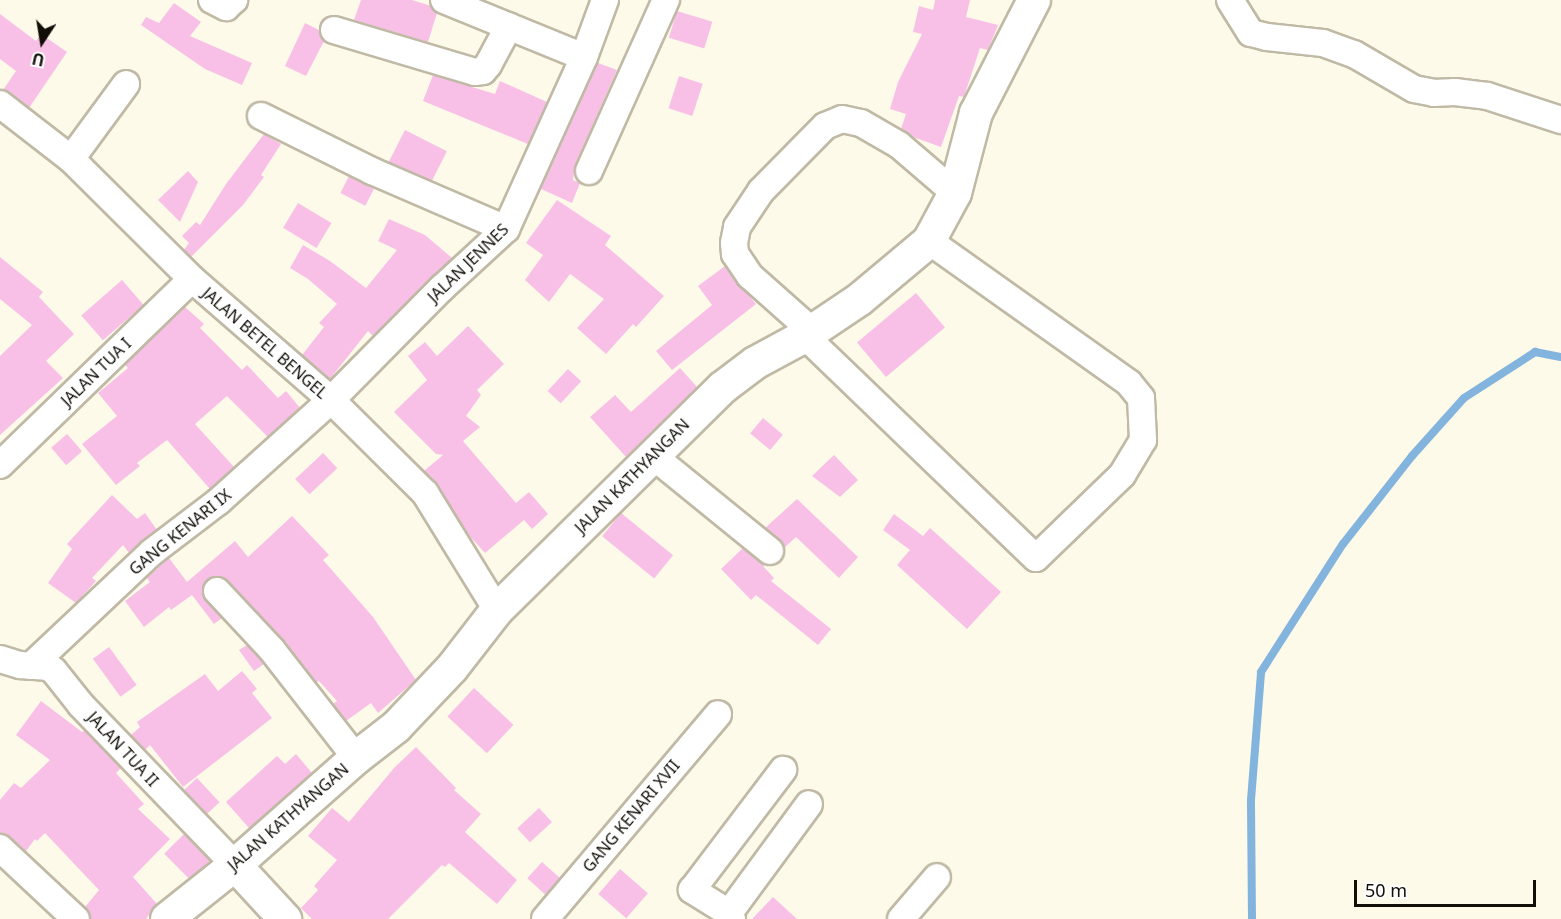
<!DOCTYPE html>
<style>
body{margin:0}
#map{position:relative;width:1561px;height:919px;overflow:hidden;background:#fefae9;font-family:"Noto Sans",sans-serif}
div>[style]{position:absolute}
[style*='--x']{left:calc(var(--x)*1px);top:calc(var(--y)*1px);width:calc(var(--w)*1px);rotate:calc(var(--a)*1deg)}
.stream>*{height:8px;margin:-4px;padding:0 4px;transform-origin:4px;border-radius:4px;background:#82b4de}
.building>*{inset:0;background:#f9c0e7;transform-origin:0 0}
.roads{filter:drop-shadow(2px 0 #bfb9a5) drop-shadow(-2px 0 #bfb9a5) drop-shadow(0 2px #bfb9a5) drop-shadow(0 -2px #bfb9a5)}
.minor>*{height:26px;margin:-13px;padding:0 13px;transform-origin:13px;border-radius:13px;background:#fff}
.tertiary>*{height:32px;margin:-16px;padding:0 16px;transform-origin:16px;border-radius:16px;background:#fff}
span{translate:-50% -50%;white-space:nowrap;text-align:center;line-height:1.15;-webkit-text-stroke:5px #fff;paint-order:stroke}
.street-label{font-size:16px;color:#100e07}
.north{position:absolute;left:12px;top:12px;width:60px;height:60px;-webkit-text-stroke:4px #fff;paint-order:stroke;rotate:192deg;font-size:16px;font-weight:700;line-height:24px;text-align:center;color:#100e07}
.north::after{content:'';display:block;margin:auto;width:21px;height:27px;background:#100e07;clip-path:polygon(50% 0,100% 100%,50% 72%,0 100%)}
.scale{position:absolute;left:1354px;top:880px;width:182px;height:27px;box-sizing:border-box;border:3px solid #100e07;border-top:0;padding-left:8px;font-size:18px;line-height:21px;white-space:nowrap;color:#100e07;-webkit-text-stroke:4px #fff;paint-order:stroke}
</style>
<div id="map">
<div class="stream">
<i style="--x:1252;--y:919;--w:119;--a:-90.5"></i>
<i style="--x:1251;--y:800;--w:128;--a:-85.5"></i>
<i style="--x:1261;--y:672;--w:152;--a:-57.4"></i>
<i style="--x:1343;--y:544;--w:112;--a:-51.9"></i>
<i style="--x:1412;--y:456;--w:78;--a:-48.1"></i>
<i style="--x:1464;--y:398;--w:85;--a:-32.9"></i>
<i style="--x:1535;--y:352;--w:26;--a:11"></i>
</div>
<div class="building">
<i style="clip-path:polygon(361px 0,412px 0,431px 6px,437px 13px,428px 42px,354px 20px)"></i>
<i style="clip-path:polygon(935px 0,970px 0,966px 17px,998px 25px,988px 50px,980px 48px,964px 97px,959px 96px,941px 147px,913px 137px,901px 129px,906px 114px,890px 109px,898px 82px,922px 34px,913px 32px,919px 6px,933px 10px)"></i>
<i style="clip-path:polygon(174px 3px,201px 22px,190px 36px,252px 63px,242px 85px,205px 69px,141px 25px,146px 17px,159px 23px)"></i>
<i style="left:677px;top:11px;width:37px;height:28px;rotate:17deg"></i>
<i style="clip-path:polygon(0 14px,36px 41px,41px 34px,67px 52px,29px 108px,3px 90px,16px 71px,0 59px)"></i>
<i style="clip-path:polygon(305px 23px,319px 30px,324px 41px,306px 76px,285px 66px)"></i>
<i style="clip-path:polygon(598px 63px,617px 70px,575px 165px,573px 180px,580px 183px,572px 203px,541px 189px)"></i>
<i style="clip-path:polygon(433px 75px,495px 94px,500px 81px,547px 102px,528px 144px,423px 101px)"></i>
<i style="left:679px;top:76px;width:25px;height:34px;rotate:18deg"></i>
<i style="left:405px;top:130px;width:47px;height:36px;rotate:27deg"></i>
<i style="clip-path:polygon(264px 134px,281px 144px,261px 175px,264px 177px,243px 205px,191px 257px,184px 250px,189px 243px,182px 236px,196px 222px,200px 225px,226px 184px)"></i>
<i style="clip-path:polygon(188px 171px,198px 182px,180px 222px,158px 200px)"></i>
<i style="left:349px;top:176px;width:28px;height:19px;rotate:27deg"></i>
<i style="clip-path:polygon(557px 200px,611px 236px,605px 245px,664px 296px,636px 327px,633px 324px,606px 354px,577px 328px,604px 299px,570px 274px,549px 302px,525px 280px,543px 255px,526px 243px)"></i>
<i style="left:298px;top:203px;width:39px;height:29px;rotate:31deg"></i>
<i style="clip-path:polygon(389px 219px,425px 235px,452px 258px,373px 336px,368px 331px,330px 379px,302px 355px,324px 327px,319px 323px,337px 304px,308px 279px,290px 268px,303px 245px,330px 261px,366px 288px,397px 250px,378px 241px)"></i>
<i style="clip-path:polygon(0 257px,43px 292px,39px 297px,74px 334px,46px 361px,63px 378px,0 435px,0 356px,32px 325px,0 299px)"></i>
<i style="clip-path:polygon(725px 266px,756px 304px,672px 370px,656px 351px,712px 305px,698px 286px)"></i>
<i style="left:122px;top:280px;width:33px;height:54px;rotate:49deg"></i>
<i style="left:916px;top:293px;width:45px;height:77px;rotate:50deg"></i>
<i style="clip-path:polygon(185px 307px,204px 324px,200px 328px,242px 370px,247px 365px,278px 398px,286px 391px,300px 408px,268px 437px,227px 396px,195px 424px,234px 467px,210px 489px,167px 440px,137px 463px,140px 466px,116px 485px,82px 444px,117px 416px,98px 393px,128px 368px,125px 365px)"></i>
<i style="clip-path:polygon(468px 326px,504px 364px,477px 390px,481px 395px,466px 416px,480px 427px,463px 441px,516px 503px,529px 492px,548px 514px,532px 529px,524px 520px,485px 553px,466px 532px,438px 485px,424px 471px,443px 455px,436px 454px,394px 412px,427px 380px,408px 356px,425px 342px,437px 356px)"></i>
<i style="clip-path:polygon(680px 368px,697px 387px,626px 457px,590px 417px,615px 395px,631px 412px)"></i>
<i style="left:568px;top:369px;width:18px;height:30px;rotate:43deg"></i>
<i style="left:763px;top:418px;width:26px;height:20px;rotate:40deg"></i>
<i style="left:67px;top:434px;width:23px;height:21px;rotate:49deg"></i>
<i style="left:323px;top:453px;width:21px;height:38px;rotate:47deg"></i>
<i style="clip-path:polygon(834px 455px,858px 480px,840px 497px,812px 476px)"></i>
<i style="clip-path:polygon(112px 495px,137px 519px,145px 513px,157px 530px,129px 553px,123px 545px,92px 578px,96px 581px,76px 603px,48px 583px,72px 549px,67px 544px)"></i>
<i style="clip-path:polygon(797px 499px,858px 557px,839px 578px,796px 537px,784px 548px,779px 539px,765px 528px)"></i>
<i style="left:621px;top:513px;width:67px;height:30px;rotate:39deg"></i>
<i style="clip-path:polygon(894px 514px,923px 536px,930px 528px,1001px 592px,967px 629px,897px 565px,910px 550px,883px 530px)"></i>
<i style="clip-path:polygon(292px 516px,329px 555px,323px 560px,373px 617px,416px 680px,378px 713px,371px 703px,346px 721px,333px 704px,337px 701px,319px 681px,316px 683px,283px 640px,222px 577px,213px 577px,203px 587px,206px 601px,222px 618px,214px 624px,192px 595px,171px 610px,169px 607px,144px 627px,125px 601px,150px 582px,147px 578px,169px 558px,187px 582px,235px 541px,248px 557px)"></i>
<i style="clip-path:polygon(743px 548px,765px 565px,763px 566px,774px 578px,771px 581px,831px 629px,818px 645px,756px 595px,751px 600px,721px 569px)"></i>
<i style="clip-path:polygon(247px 645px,264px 664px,254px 671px,239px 650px)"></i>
<i style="left:109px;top:647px;width:47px;height:20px;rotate:54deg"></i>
<i style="clip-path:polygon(242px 671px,257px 689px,252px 693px,272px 718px,183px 787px,150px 745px,145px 750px,131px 735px,140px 727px,137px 722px,205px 674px,218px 691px)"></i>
<i style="left:474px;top:688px;width:54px;height:39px;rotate:43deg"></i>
<i style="clip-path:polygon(41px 701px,82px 732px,85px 730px,121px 768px,116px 773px,144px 804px,138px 809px,170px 839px,133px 877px,157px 904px,146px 919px,91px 919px,85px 907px,99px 890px,45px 833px,37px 841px,35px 839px,26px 851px,10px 837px,0 833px,0 800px,14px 783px,21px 788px,50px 760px,16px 735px)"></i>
<i style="clip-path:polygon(416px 747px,456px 788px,454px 790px,481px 814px,465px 832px,517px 880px,497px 904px,449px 863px,445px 867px,442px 865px,388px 919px,312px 919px,301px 908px,318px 890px,314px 886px,337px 860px,308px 836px,332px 808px,349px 822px,394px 768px)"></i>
<i style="clip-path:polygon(296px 754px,312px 773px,249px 828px,226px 802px,277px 756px,285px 764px)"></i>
<i style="left:197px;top:778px;width:33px;height:18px;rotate:47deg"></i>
<i style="left:539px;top:808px;width:19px;height:30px;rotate:47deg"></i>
<i style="left:184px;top:834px;width:37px;height:28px;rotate:45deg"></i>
<i style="left:542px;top:862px;width:24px;height:22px;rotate:42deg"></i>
<i style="left:620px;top:869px;width:37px;height:33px;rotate:41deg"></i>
<i style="clip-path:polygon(773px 897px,797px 919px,752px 919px)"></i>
</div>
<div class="roads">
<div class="minor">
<i style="--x:212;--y:0;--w:16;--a:27"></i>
<i style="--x:226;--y:7;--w:11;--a:-41"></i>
<i style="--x:444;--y:0;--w:151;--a:22.2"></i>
<i style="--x:1230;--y:0;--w:39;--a:58"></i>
<i style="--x:1251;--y:33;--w:16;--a:14"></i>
<i style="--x:1267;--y:37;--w:56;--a:6.1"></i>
<i style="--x:1323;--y:43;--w:33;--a:20"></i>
<i style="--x:1354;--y:54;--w:69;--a:30.3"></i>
<i style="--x:1414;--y:89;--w:20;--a:11"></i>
<i style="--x:1434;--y:93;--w:21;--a:-3"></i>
<i style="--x:1455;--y:92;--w:32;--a:7"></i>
<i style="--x:1487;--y:96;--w:78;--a:18"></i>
<i style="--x:334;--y:30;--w:147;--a:16.6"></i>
<i style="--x:475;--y:72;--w:8;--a:-7"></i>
<i style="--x:483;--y:71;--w:8;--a:-50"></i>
<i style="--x:488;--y:65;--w:44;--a:-61.7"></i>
<i style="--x:0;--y:104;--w:90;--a:37.8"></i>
<i style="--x:71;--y:159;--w:170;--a:44.8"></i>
<i style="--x:192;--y:279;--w:184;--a:41"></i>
<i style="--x:331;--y:400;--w:132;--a:44.7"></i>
<i style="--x:425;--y:493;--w:137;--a:58.4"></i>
<i style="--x:261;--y:116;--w:124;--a:26.4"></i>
<i style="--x:372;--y:171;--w:146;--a:23.4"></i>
<i style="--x:71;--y:159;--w:93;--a:-53.7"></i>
<i style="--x:589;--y:171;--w:188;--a:-65.8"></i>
<i style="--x:812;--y:331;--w:83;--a:-138.4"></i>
<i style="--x:750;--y:276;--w:27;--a:-124"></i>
<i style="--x:735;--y:254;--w:11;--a:-95"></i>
<i style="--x:734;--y:243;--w:16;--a:-79"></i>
<i style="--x:737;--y:227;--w:43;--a:-56.3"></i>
<i style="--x:761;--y:191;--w:91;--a:-45.4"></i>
<i style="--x:825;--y:126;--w:18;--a:-22"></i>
<i style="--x:842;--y:119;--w:19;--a:12"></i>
<i style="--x:861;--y:123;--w:44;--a:30.1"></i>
<i style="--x:899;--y:145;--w:74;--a:40.6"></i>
<i style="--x:805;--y:336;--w:320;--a:43.9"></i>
<i style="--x:1036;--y:558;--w:120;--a:-44"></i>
<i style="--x:1122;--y:475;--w:41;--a:-59"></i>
<i style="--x:1143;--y:440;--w:42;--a:-92.7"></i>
<i style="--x:1141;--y:398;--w:19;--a:-129"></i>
<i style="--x:1129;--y:383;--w:245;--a:-144.6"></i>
<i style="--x:652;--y:455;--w:152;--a:39.1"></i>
<i style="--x:0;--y:465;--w:267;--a:-44.1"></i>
<i style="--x:217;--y:591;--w:81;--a:47"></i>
<i style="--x:272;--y:650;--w:137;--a:52.1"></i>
<i style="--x:0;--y:659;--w:21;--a:17"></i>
<i style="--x:20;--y:665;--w:29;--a:4"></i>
<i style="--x:49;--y:667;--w:6;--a:39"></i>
<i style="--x:54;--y:671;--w:43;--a:51.5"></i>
<i style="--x:81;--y:705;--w:222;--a:46.1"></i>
<i style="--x:31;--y:666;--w:166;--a:-43.3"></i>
<i style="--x:152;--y:552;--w:84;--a:-37.3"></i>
<i style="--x:219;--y:501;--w:151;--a:-42"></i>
<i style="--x:331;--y:400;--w:158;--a:-45.3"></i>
<i style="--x:442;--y:288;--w:87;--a:-42.7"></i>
<i style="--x:506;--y:229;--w:189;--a:-65.6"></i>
<i style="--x:584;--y:57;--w:61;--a:-69.8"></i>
<i style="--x:0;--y:848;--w:104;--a:43.1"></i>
<i style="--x:729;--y:913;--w:44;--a:-148.1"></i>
<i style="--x:692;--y:890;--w:151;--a:-52.8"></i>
<i style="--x:545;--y:919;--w:268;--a:-49.8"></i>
<i style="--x:732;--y:919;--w:7;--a:-117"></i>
<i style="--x:729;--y:913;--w:135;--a:-53.7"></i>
<i style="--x:901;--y:919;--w:55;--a:-49.4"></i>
</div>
<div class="tertiary">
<i style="--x:235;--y:865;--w:74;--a:47.2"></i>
<i style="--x:167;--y:919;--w:87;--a:-38.5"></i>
<i style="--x:235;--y:865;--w:162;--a:-41.5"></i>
<i style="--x:356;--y:758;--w:51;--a:-37.8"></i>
<i style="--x:396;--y:727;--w:81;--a:-46.5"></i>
<i style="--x:452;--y:668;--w:73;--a:-52.2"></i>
<i style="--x:497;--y:610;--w:316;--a:-44.6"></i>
<i style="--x:722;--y:388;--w:41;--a:-37.1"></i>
<i style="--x:755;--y:363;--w:57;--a:-28.4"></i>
<i style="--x:805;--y:336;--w:66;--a:-33.9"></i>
<i style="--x:860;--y:299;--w:90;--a:-40"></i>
<i style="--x:929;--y:241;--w:55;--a:-61.6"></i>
<i style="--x:955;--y:193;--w:83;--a:-75.3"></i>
<i style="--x:976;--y:113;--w:127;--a:-62.8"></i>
</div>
</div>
<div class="street-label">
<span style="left:468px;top:263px;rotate:-44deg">JALAN JENNES</span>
<span style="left:265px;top:343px;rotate:41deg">JALAN BETEL BENGEL</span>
<span style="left:96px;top:372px;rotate:-44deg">JALAN TUA I</span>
<span style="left:632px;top:476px;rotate:-45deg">JALAN KATHYANGAN</span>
<span style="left:180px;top:532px;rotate:-39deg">GANG KENARI IX</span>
<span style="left:123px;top:749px;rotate:47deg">JALAN TUA II</span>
<span style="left:631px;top:816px;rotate:-50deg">GANG KENARI XVII</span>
<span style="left:288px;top:817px;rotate:-41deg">JALAN KATHYANGAN</span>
</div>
<div class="north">U</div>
<div class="scale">50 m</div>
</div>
